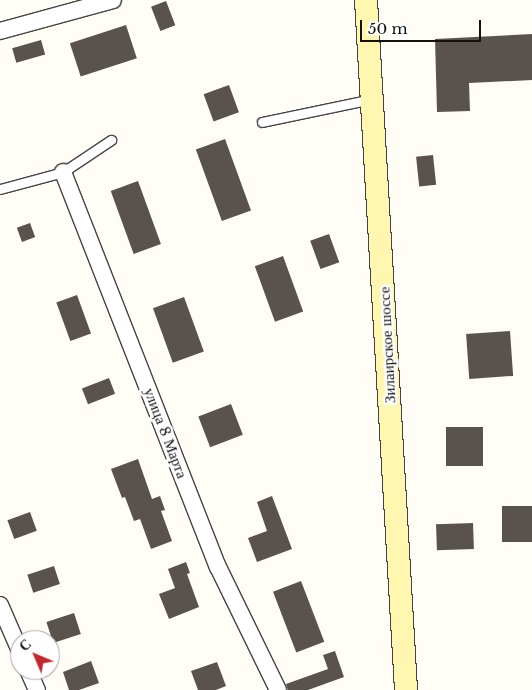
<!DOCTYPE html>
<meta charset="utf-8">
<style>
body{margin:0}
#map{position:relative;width:532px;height:690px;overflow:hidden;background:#fffdf5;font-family:"Libre Baskerville",serif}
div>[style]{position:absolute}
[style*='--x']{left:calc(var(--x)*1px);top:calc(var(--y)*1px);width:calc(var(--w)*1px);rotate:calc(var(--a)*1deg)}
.building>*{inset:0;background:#5a524d;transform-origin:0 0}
.roads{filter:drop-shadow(1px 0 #444) drop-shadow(-1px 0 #444) drop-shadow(0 1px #444) drop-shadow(0 -1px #444)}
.lane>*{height:9px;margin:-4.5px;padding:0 4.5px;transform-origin:4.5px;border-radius:4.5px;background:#fff}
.street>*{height:16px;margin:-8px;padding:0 8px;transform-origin:8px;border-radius:8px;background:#fff}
.secondary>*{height:22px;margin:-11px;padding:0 11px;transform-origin:11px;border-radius:11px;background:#fff6b0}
span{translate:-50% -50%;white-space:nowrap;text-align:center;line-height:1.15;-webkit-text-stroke:5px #fff;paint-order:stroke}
.street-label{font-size:15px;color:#111}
.north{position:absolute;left:10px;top:630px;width:50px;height:50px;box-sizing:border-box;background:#fff;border:1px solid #a0a0a0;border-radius:50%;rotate:315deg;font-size:14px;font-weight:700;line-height:20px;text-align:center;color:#111}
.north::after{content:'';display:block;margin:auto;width:18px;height:22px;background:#c4262e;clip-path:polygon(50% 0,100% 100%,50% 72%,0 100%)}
.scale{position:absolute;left:360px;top:20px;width:121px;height:22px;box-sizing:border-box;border:2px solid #111;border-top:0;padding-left:6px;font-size:15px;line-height:18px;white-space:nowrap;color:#111;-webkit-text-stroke:4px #fff;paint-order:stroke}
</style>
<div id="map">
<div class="building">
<i style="left:166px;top:1px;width:26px;height:16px;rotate:69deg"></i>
<i style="left:126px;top:25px;width:35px;height:59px;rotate:72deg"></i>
<i style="clip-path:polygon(532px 34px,532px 80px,469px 83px,470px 111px,437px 112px,435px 39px)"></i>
<i style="left:41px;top:40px;width:15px;height:30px;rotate:74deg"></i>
<i style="left:229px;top:85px;width:29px;height:27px;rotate:70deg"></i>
<i style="left:225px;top:139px;width:76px;height:31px;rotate:70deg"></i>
<i style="left:433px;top:155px;width:30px;height:17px;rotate:84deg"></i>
<i style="left:138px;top:181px;width:67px;height:29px;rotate:70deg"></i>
<i style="left:30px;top:223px;width:15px;height:14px;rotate:70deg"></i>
<i style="left:329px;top:234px;width:30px;height:20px;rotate:70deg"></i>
<i style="left:283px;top:256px;width:59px;height:30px;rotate:70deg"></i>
<i style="left:77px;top:295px;width:41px;height:22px;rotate:70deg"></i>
<i style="left:184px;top:297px;width:58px;height:33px;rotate:70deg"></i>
<i style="left:510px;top:331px;width:45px;height:44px;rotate:86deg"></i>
<i style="left:109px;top:378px;width:17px;height:29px;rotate:69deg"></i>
<i style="left:231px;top:404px;width:33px;height:35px;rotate:69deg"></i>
<i style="left:446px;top:427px;width:37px;height:39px"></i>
<i style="clip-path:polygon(138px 459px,152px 499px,160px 496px,165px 510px,161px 511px,172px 541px,151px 549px,140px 519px,134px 521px,125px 497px,122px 498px,111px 469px)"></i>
<i style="clip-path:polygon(272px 496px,292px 549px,257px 562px,248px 538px,267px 531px,257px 502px)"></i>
<i style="left:532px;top:506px;width:36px;height:30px;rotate:90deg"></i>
<i style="left:30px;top:512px;width:20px;height:24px;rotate:70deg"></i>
<i style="left:473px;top:523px;width:26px;height:37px;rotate:88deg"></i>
<i style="clip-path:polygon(186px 562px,190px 573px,187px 574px,199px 607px,169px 619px,159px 594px,175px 588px,168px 569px)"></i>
<i style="left:54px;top:566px;width:19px;height:28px;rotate:72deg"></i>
<i style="left:301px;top:581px;width:65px;height:30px;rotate:69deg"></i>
<i style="left:74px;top:613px;width:22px;height:29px;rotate:72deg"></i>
<i style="clip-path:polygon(335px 651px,344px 677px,308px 690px,288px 690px,286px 684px,328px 669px,323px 655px)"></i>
<i style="clip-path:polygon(91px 661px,99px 683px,79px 690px,69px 690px,63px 672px)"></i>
<i style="clip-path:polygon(217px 662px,226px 686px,216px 690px,198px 690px,191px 671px)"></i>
</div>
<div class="roads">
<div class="lane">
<i style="--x:262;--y:122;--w:112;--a:-11.8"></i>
<i style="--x:0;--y:189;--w:65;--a:-15.1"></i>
<i style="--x:63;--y:172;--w:58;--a:-33.7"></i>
</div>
<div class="street">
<i style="--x:0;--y:31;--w:117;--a:-15.3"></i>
<i style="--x:63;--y:172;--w:424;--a:68.6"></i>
<i style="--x:218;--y:567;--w:137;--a:64"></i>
<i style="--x:0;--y:605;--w:50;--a:66.5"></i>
<i style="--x:28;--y:670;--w:22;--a:66"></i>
</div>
<div class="secondary">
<i style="--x:366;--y:0;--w:691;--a:86.68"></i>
</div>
</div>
<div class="street-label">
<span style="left:387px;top:345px;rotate:-93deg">Зилаирское шоссе</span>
<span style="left:166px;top:433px;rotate:69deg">улица 8 Марта</span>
</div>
<div class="north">С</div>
<div class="scale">50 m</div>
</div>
